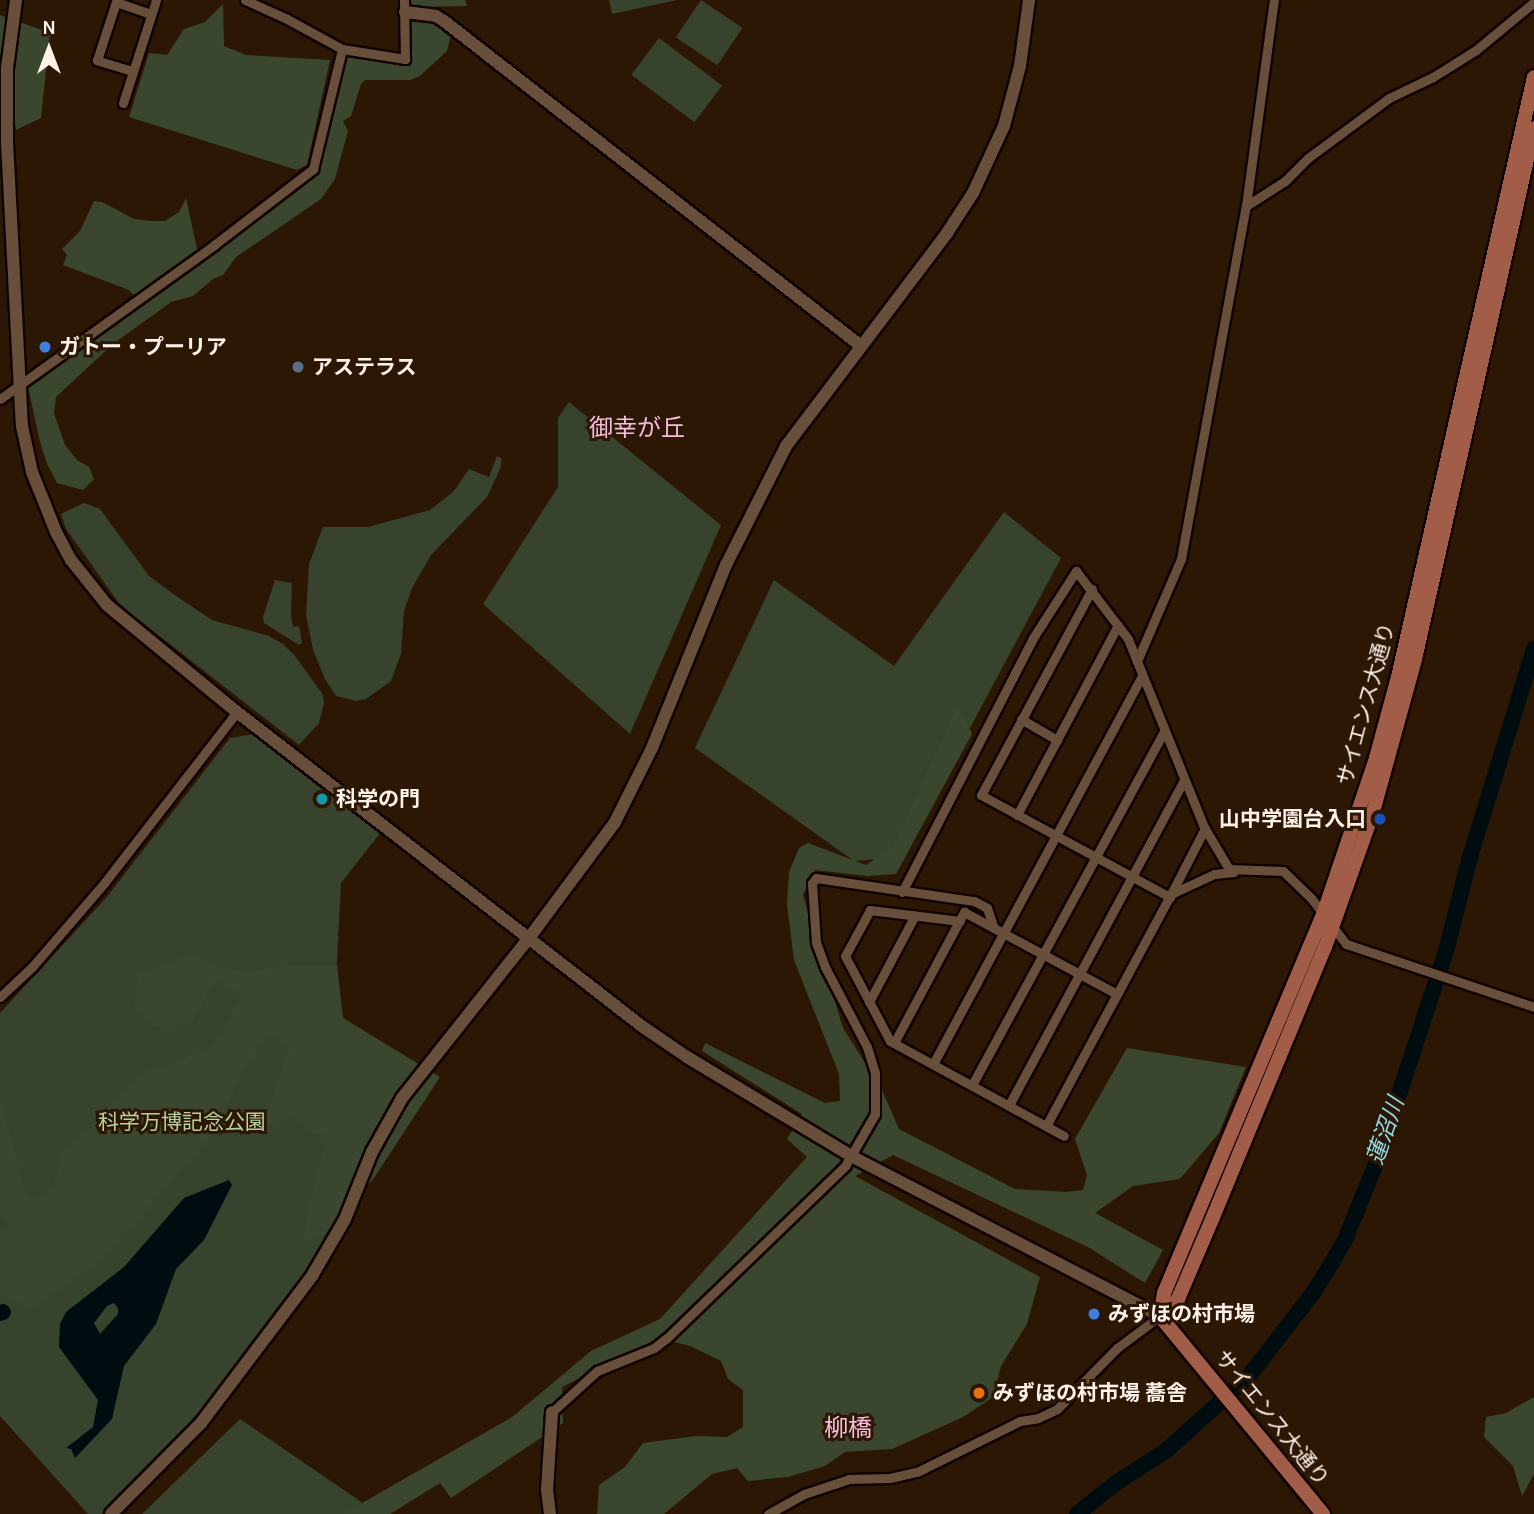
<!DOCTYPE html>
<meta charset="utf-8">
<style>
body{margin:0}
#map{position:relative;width:1534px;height:1514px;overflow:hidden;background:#2c1705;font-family:Karla,"Noto Sans JP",sans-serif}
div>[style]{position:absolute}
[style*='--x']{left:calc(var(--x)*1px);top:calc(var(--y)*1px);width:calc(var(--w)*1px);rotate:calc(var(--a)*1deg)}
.green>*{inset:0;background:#37432c;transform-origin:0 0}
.forest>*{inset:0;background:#3a472e}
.water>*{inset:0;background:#000d10}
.river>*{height:16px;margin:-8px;padding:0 8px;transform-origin:8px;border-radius:8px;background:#000d10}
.roads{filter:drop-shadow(2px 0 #130300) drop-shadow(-2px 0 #130300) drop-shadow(0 2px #130300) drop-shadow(0 -2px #130300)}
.street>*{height:9px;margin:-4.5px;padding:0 4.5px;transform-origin:4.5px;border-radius:4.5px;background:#684f3c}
.secondary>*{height:12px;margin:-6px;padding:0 6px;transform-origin:6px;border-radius:6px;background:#684f3c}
.primary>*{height:14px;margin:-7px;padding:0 7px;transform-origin:7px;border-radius:7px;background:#a25d49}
.dots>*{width:19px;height:19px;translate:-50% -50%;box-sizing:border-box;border:4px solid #2c1705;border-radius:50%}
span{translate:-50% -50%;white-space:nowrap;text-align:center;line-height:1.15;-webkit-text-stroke:6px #2c1705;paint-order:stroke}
.poi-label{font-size:21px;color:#fdf1e8;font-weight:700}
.left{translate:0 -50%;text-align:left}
.right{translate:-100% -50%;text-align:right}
.street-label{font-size:21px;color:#fdf1e8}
.park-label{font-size:21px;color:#b6d09e}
.water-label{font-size:23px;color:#93dce7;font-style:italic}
.quarter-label{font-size:24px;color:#f7bbdb}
.north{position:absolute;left:14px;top:14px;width:70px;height:70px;-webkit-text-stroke:5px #2c1705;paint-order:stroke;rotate:0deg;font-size:19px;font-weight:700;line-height:28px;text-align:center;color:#fdf1e8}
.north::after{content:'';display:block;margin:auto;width:24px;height:32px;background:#fdf1e8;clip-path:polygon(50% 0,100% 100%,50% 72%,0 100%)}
</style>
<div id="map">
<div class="green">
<i style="clip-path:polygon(609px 0,677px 0,612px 14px)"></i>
<i style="left:701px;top:0;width:50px;height:45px;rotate:34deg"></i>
<i style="left:659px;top:38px;width:79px;height:46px;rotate:37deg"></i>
<i style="clip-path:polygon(569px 402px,721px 525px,630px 734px,483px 604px,558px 487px,558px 418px)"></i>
<i style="clip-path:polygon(497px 456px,502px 459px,500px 469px,487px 497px,431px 555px,412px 588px,404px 611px,401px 654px,391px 681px,366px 699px,356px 701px,336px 696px,325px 679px,313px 650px,306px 615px,309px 564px,323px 527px,368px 527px,430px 510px,454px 491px,469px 469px,489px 477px)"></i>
<i style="clip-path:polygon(84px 503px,100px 509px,149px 576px,179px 598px,212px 620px,269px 636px,283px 644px,295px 656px,323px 695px,324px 703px,319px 723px,299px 745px,121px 606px,66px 529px,61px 514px)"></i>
<i style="clip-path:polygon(1004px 512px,1061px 558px,901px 857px,854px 861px,695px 748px,774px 580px,894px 666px)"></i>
<i style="clip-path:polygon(275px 580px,292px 583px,291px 615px,293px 627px,299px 626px,302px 643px,299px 645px,264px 623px,263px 617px)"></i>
<i style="clip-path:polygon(254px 734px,381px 832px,341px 883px,334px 1020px,410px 1075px,334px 1230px,308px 1273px,211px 1401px,167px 1453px,105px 1514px,88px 1514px,0 1416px,0 1013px,106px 898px,230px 738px)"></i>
<i style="clip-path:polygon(240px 1419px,370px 1508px,363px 1514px,142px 1514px)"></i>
</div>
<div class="forest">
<i style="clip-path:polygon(411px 0,465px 0,467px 6px,411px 7px)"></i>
<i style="clip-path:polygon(223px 4px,224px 46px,246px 55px,330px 60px,307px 165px,297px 170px,129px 117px,149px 53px,167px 55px,184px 29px,205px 22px)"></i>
<i style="clip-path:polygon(0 15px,50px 33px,41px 118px,16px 130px,12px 103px,0 104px)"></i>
<i style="clip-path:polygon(413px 22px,434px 24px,451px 35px,447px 51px,420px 76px,410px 80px,365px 80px,361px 84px,351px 116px,343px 121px,348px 131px,335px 179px,321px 199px,236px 257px,223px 275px,213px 279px,193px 296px,171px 302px,113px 344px,56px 397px,54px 413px,65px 445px,77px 460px,89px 467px,94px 479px,83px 490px,57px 483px,47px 464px,39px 438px,28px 386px,32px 378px,55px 367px,75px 346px,134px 302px,135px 296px,129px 290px,63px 265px,67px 255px,62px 249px,80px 231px,94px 201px,102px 202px,134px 219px,151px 221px,165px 221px,179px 212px,186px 198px,199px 258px,314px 171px,320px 162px,344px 56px,347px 54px,408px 62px,407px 26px)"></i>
<i style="clip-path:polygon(958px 704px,972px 734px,896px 874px,868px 876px,815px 870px,803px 895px,843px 1028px,881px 1088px,899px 1129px,1015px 1189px,1066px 1192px,1083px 1190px,1087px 1175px,1075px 1139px,1127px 1048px,1246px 1067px,1219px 1133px,1180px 1179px,1133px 1186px,1095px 1213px,1163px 1250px,1145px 1283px,1088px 1247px,893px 1155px,855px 1176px,1040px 1277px,1027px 1324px,1001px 1366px,993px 1397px,963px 1417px,892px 1449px,845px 1452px,825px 1466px,788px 1477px,748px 1481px,737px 1468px,712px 1474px,664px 1514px,597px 1514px,599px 1485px,625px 1467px,643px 1443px,696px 1436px,727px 1437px,743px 1427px,743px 1390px,728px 1379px,721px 1361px,690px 1346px,659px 1338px,562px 1387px,563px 1423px,451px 1498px,440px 1483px,390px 1514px,343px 1514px,512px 1417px,591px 1351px,660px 1319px,807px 1157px,787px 1139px,802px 1114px,702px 1051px,705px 1043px,825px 1103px,840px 1101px,839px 1074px,794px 960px,787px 905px,789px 872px,799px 848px,808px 843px,866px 865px,893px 847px)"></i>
<i style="clip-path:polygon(193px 954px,222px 969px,253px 972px,287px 965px,337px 965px,343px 1018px,440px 1077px,374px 1178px,324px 1233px,303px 1243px,308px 1208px,327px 1136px,314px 1133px,289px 1116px,262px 1129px,290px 1047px,272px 1035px,263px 1042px,242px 1073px,214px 1133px,104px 1259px,31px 1308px,0 1295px,0 1231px,8px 1225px,0 1213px,0 1098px,24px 1188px,32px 1202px,53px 1187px,63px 1151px,148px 1071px,208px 1050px,222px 1031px,241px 996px,218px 977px,190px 1025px,152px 1027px,134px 1007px,138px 975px)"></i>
<i style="clip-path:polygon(1534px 1397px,1534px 1474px,1522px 1496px,1513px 1466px,1484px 1437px,1485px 1428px,1486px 1417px,1506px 1413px)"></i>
</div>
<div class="water">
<i style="clip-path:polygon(evenodd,229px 1180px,232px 1185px,204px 1240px,176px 1269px,156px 1324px,124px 1366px,112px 1419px,75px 1458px,71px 1449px,66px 1448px,93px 1427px,98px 1400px,59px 1347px,60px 1324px,66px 1312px,124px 1267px,184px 1198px,229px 1180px,114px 1303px,118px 1308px,118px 1314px,100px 1334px,94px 1323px,107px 1306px,114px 1303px)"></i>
</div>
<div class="river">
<i style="--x:0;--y:1313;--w:3;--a:-18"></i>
<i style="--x:1077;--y:1514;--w:50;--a:-38.5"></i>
<i style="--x:1116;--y:1483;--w:61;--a:-32.9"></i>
<i style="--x:1167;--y:1450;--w:110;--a:-42.1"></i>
<i style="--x:1249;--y:1376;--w:110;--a:-52.4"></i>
<i style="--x:1316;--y:1289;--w:55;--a:-59.2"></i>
<i style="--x:1344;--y:1242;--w:87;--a:-67.8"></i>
<i style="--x:1377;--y:1161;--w:221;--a:-71.8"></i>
<i style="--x:1446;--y:951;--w:97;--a:-75.7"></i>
<i style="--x:1470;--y:857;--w:218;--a:-72.9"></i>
</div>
<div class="roads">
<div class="street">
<i style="--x:245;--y:0;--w:46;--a:24.3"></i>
<i style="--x:287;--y:19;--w:63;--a:28.6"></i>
<i style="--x:342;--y:49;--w:64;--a:9"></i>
<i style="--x:405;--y:59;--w:59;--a:-91"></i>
<i style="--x:132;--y:71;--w:37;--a:-163"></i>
<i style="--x:97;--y:60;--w:61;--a:-71.9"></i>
<i style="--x:116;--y:2;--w:37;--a:19"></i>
<i style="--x:123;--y:103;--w:108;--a:-72.2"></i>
<i style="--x:1246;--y:206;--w:46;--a:-32.7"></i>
<i style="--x:1285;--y:181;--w:33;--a:-45"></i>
<i style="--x:1308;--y:158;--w:101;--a:-36.5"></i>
<i style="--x:1389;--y:98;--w:49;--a:-25.5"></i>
<i style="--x:1433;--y:77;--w:51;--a:-32.1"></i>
<i style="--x:1476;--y:50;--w:75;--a:-39.6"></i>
<i style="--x:0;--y:399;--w:264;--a:-35.7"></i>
<i style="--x:214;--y:245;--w:125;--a:-37.5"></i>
<i style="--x:313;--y:169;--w:123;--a:-76.4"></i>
<i style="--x:1092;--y:589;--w:234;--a:118.3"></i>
<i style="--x:981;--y:795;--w:215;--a:28.4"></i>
<i style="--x:1137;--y:661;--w:111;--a:-66.7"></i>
<i style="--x:1181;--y:559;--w:359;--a:-79.6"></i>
<i style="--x:1246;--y:206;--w:208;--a:-82.3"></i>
<i style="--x:1021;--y:719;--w:42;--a:30.3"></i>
<i style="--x:1017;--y:815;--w:215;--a:-62"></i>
<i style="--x:902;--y:892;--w:286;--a:-62.7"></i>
<i style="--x:1033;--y:638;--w:80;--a:-57.3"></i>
<i style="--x:1076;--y:571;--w:86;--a:52.6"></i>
<i style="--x:1128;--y:639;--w:203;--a:68"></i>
<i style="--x:1204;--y:827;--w:49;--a:59.2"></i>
<i style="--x:1229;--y:869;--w:54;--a:2.1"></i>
<i style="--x:1283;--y:871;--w:39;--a:44"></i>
<i style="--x:1311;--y:898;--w:58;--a:52.7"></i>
<i style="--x:1346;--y:944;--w:198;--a:18.5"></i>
<i style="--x:1171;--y:894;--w:74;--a:-62.7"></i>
<i style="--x:960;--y:921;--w:91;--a:-173"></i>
<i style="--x:870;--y:910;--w:52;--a:118.5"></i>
<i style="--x:845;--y:956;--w:96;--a:62.1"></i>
<i style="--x:890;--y:1041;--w:198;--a:28.6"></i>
<i style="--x:0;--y:997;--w:44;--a:-43.2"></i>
<i style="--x:32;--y:967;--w:112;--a:-49.3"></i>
<i style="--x:105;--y:882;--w:215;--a:-52.2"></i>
<i style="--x:869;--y:1002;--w:98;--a:-62.1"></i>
<i style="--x:894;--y:1043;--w:149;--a:-61.9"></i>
<i style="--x:964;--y:912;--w:174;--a:28.2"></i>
<i style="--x:933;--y:1064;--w:441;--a:-61.7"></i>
<i style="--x:972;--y:1085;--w:403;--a:-61.5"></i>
<i style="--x:1009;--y:1105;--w:369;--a:-61.7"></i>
<i style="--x:1046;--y:1126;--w:264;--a:-61.7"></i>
<i style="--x:1171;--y:894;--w:47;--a:-24.9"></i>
<i style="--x:1214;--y:874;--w:20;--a:-6"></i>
<i style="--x:552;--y:1412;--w:61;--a:-42.3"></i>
<i style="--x:597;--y:1371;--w:61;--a:-22"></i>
<i style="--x:654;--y:1348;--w:16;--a:-38"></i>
<i style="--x:667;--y:1338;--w:248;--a:-44"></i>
<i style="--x:845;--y:1166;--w:60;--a:-60"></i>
<i style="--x:875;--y:1114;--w:41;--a:-90"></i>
<i style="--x:875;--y:1073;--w:27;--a:-107"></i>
<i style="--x:867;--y:1047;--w:90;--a:-117.7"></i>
<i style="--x:825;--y:967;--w:27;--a:-110"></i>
<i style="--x:816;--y:942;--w:59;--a:-93.9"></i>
<i style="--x:812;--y:883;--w:6;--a:-51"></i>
<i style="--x:816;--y:878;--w:160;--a:8.3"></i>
<i style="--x:974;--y:901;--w:15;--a:28"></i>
<i style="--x:987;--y:908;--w:21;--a:71"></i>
<i style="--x:768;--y:1514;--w:41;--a:-29.1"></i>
<i style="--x:804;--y:1494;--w:47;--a:-18.4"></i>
<i style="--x:849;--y:1479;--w:41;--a:-1.4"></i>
<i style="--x:890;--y:1478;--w:28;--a:-13"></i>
<i style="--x:917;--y:1472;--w:115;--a:-26.3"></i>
<i style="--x:1020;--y:1421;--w:18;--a:-9"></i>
<i style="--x:1038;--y:1418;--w:21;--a:-25"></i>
<i style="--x:1057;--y:1409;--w:86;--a:-45.5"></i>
<i style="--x:1117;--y:1348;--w:54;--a:-36.7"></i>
</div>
<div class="secondary">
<i style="--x:16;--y:0;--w:69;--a:97.5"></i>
<i style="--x:7;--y:68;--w:74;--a:90"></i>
<i style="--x:7;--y:142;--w:284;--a:87"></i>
<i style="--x:22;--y:426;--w:47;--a:77.7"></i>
<i style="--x:32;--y:472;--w:65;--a:68.2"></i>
<i style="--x:56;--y:532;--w:32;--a:62"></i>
<i style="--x:71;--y:560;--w:58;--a:51.3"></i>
<i style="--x:107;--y:605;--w:168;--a:39.5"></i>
<i style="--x:237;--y:712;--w:514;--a:37.81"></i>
<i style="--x:643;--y:1027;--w:53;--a:34.3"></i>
<i style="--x:687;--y:1057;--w:192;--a:31.1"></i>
<i style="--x:851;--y:1156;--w:348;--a:27.4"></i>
<i style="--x:405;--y:12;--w:31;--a:7"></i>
<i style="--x:436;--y:16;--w:9;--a:32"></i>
<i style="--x:444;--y:21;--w:529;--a:37.93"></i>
<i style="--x:111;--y:1514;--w:128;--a:-45.3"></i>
<i style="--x:201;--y:1423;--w:184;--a:-52.9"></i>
<i style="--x:312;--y:1276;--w:66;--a:-59.9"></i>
<i style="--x:345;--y:1219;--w:72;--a:-68.1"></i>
<i style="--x:372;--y:1152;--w:62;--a:-60.9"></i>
<i style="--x:402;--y:1098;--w:204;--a:-51.6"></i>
<i style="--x:529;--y:938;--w:144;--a:-53.4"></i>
<i style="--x:615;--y:822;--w:83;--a:-63.4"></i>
<i style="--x:652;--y:748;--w:197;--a:-68"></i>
<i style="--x:726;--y:565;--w:133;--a:-63.2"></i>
<i style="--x:786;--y:446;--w:267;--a:-52.9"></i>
<i style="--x:947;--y:233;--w:48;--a:-57"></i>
<i style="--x:973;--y:193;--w:74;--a:-65.2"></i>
<i style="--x:1004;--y:126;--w:62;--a:-75.1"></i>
<i style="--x:1020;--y:66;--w:67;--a:-82.2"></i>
<i style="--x:550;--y:1514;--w:24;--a:-97"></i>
<i style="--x:547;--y:1490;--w:78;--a:-86.3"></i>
</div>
<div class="primary">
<i style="--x:1160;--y:1316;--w:25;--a:-43"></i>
<i style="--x:1178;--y:1299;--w:89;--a:-66.9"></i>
<i style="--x:1213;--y:1217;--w:292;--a:-67.5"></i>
<i style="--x:1325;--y:947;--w:143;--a:-70.4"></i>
<i style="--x:1373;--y:812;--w:159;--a:-74.6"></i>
<i style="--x:1415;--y:659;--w:544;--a:-77.37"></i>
<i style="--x:1323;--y:1514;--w:256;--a:-129.5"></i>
<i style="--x:1160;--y:1316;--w:23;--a:-80"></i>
<i style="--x:1164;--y:1293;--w:410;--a:-67.2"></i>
<i style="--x:1323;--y:915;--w:166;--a:-71.3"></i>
<i style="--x:1376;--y:758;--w:84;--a:-74.8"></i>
<i style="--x:1398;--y:677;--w:615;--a:-77.23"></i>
</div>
</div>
<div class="dots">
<i style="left:45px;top:347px;background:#3f7fe0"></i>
<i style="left:298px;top:367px;background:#5c6f8a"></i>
<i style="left:322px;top:799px;background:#0f9aa8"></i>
<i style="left:1380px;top:819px;background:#1a4fb4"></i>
<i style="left:1094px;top:1314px;background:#3f7fe0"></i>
<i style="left:979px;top:1393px;background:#e8710a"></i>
</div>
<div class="poi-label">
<span class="left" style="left:59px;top:347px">ガトー・プーリア</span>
<span class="left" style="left:312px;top:367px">アステラス</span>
<span class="left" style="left:336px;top:799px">科学の門</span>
<span class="right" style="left:1366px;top:819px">山中学園台入口</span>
<span class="left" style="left:1108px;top:1314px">みずほの村市場</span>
<span class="left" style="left:993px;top:1393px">みずほの村市場 蕎舎</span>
</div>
<div class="street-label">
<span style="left:1366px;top:704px;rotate:-75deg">サイエンス大通り</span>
<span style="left:1272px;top:1418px;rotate:51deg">サイエンス大通り</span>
</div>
<div class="park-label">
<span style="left:182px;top:1122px">科学万博記念公園</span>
</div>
<div class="water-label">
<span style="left:1386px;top:1131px;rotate:-71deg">蓮沼川</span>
</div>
<div class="quarter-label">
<span style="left:637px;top:429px">御幸が丘</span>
<span style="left:848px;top:1429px">柳橋</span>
</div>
<div class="north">N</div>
</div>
